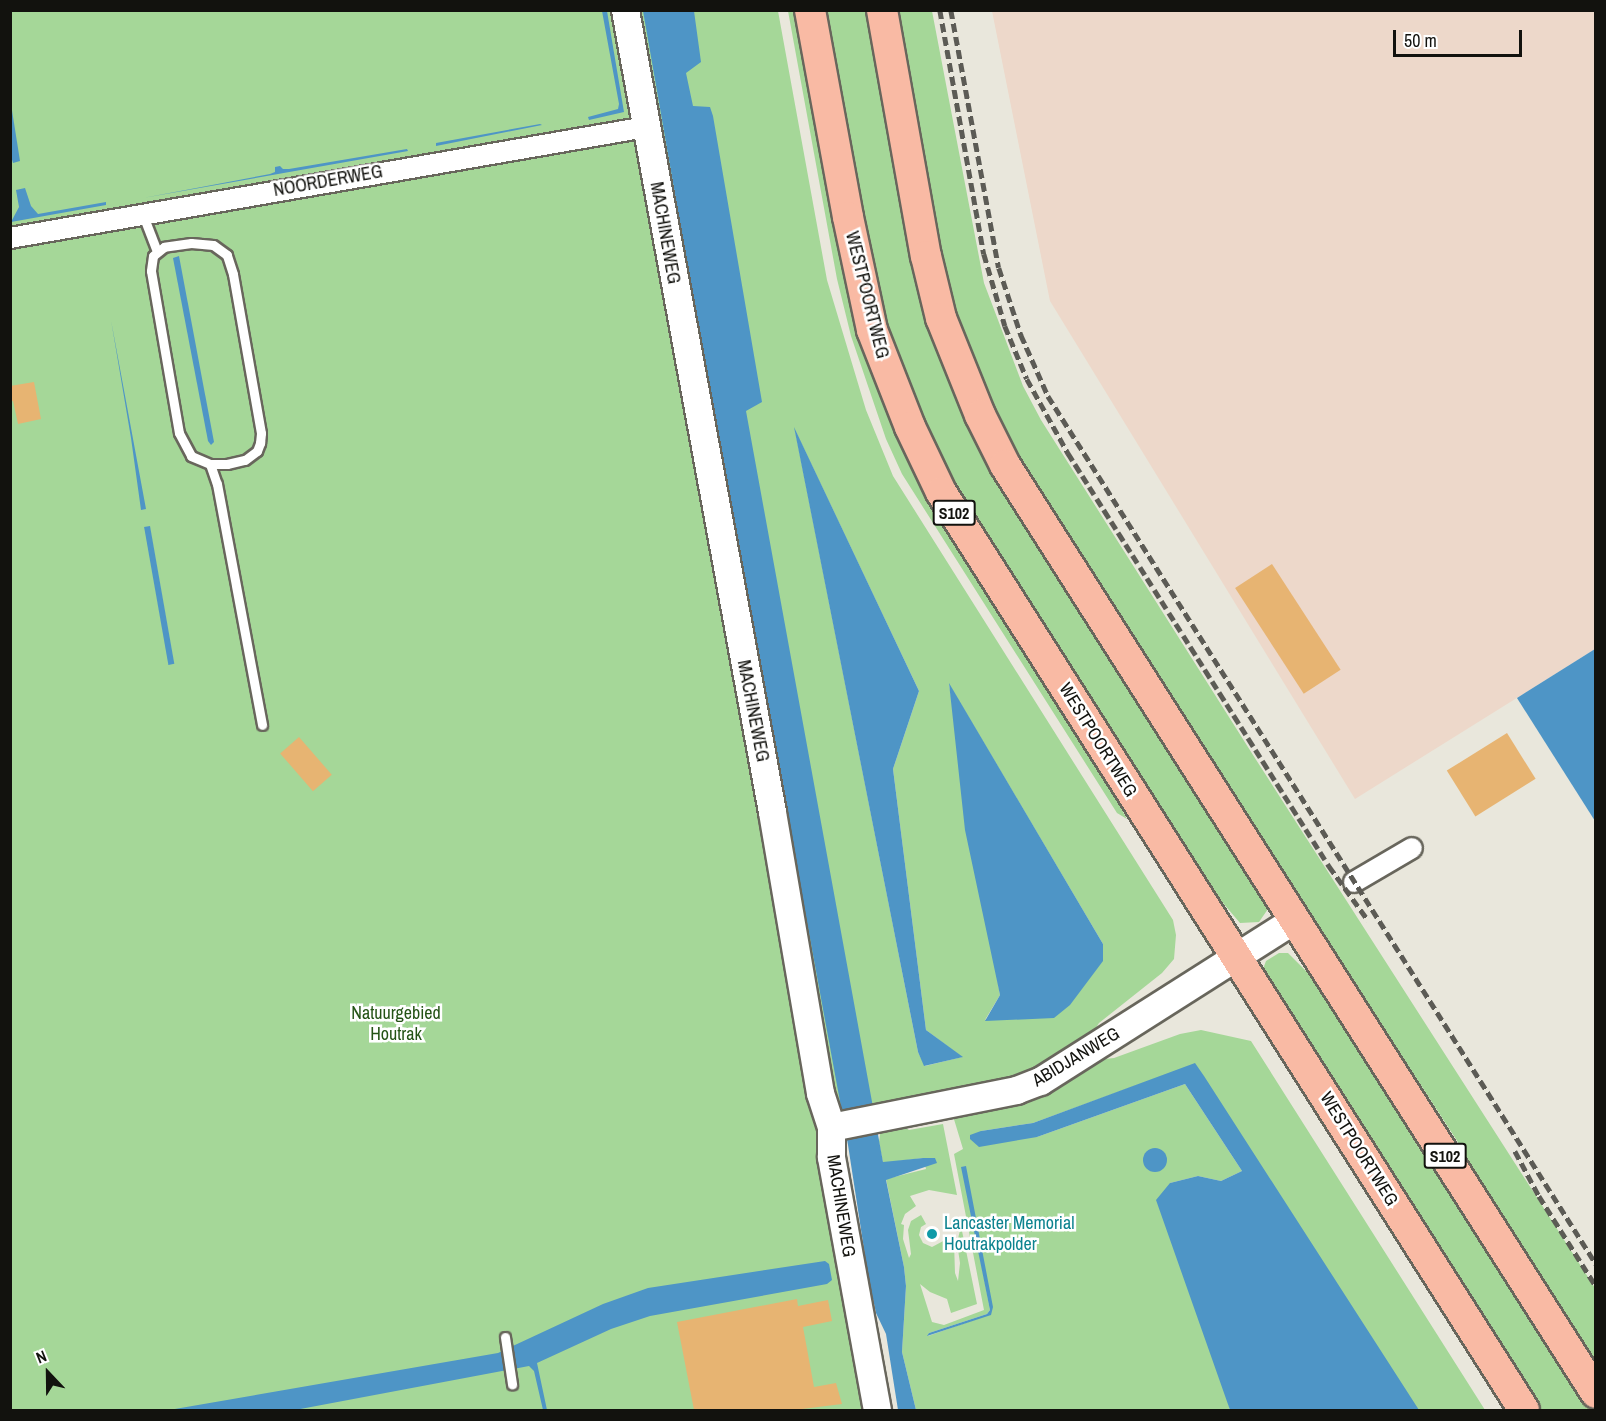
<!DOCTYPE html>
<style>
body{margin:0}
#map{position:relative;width:1606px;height:1421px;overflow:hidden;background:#e9e7dc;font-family:"Archivo Narrow",sans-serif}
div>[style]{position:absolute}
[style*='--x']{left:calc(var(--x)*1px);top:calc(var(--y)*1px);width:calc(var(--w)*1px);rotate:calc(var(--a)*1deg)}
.industrial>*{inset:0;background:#edd8ca}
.green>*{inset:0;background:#a5d798}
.water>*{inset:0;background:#4e95c6;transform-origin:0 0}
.round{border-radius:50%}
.building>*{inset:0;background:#e7b472;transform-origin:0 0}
.roads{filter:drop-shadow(2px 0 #68665c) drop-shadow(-2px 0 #68665c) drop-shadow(0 2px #68665c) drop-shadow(0 -2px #68665c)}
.lane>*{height:9px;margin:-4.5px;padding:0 4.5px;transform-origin:4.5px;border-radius:4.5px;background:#fff}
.street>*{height:20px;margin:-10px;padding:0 10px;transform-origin:10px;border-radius:10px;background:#fff}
.secondary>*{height:27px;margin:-13.5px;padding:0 13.5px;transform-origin:13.5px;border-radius:13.5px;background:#fff}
.primary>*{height:30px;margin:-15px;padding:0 15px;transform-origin:15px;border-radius:15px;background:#f9baa4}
.rail>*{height:4.5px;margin-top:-2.25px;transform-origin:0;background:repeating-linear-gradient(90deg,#5c5b55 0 9px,transparent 0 13.5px)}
.dots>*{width:16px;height:16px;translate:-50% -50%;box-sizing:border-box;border:3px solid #fff;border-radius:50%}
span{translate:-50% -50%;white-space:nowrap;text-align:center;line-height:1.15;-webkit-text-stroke:5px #fff;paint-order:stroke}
.shield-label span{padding:2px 4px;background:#fff;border:2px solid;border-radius:4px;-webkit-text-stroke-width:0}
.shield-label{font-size:16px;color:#12120e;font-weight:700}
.street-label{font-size:18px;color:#12120e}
.park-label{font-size:18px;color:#245315}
.culture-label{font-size:18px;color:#0d838f}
.left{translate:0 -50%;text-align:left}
.frame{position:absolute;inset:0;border:12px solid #12120e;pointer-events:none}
.north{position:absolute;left:18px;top:1343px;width:60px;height:60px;-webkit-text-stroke:4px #fff;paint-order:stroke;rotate:338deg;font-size:16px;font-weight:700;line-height:24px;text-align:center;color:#12120e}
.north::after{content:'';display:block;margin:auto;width:21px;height:27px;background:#12120e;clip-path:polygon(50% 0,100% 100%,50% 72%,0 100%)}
.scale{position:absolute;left:1393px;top:30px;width:129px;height:27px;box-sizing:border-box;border:3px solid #12120e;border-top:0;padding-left:8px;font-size:18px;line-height:21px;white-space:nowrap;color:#12120e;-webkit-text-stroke:4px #fff;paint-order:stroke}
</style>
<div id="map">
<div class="industrial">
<i style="clip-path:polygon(992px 11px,1595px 11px,1595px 649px,1355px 799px,1050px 301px)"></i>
</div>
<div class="green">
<i style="clip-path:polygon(10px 11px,617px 11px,632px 116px,629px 120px,628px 136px,636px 140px,870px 1410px,11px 1410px)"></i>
<i style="clip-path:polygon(evenodd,631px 11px,778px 11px,827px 280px,866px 410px,893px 476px,1173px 920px,1176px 935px,1174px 959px,1162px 973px,1099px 1023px,1089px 1039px,1028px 1076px,836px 1111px,631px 11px,795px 430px,919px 691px,893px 769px,926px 1030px,962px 1057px,925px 1066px,918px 1052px,795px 430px,631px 11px,949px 684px,1103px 944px,985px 1020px,1000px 995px,949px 684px)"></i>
<i style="clip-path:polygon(788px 11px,803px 11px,864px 332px,1127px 819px,1117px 813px,902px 474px,886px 439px,851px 336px,837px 279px)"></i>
<i style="clip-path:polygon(820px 11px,874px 11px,934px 320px,1264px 895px,1268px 909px,1259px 922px,1240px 923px,1217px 896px,1148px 788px,1097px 724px,976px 532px,883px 337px)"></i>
<i style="clip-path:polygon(888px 11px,932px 11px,984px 283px,1023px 386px,1041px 420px,1253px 755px,1595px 1288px,1595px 1374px,1493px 1213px,1461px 1147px,1036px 492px,960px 353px)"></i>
<i style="clip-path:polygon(1279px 953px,1288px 953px,1311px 976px,1431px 1167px,1477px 1224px,1595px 1410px,1535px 1410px,1266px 985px,1263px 969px,1266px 961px)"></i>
<i style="clip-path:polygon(evenodd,1201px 1030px,1251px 1041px,1485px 1410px,1418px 1410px,1195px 1064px,1033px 1123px,981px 1131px,1037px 1137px,1185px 1084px,1242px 1171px,1221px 1181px,1198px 1176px,1170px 1183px,1230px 1410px,916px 1410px,902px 1352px,906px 1286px,904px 1267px,886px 1179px,926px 1169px,923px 1158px,883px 1163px,879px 1142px,881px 1127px,899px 1123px,909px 1130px,943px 1124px,957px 1195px,929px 1190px,910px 1196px,916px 1206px,905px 1214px,901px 1224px,904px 1225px,903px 1239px,909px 1258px,911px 1254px,908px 1230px,911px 1221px,921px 1215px,926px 1224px,921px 1227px,919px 1235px,923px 1243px,932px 1247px,947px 1239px,954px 1242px,955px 1273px,958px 1281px,960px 1263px,957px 1243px,961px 1226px,977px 1304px,951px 1313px,947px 1299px,930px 1292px,920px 1284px,932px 1322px,944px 1325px,984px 1310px,954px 1154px,963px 1149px,953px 1116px,956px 1111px,1086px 1061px,1114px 1058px,1180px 1034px,1201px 1030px,963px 1166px,991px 1314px,928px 1336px,929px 1333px,987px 1314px,990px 1310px,963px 1166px)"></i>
</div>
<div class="water">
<i style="clip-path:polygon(602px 11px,607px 11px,624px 112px,589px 120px,588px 117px,618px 109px,619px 104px)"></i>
<i style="clip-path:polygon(643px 11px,694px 11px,701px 62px,686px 73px,693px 106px,710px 107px,713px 116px,762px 402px,746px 411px,883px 1162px,923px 1158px,935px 1158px,937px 1163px,886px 1180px,904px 1267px,906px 1286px,902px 1352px,916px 1410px,898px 1410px,886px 1334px,876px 1313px,868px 1275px,848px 1145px,711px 400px)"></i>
<i style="clip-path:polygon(11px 104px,20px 161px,13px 163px,11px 156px)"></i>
<i style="clip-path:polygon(540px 124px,542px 125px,436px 146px,436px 143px)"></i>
<i style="clip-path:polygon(407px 149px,408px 151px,143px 198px,270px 174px,275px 172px,275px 167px,280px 166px,283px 169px,289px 169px)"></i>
<i style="clip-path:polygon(25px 188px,31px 206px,38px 214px,106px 202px,106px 205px,11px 222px,19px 207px,16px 190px)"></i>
<i style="clip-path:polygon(179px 256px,214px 442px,211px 445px,208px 441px,173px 258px)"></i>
<i style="clip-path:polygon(111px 320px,146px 509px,141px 510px,131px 438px)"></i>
<i style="clip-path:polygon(794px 427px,919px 691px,893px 769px,926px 1030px,963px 1057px,924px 1066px,918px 1052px)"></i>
<i style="left:150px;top:526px;width:140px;height:6px;rotate:80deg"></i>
<i style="clip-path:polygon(1595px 649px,1595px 821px,1517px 698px)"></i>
<i style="clip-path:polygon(949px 683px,1103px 944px,1103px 961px,1070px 1005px,1054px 1018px,985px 1021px,1000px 995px,965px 830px)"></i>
<i style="clip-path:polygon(1195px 1063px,1204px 1076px,1419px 1410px,1230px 1410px,1156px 1200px,1170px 1183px,1198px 1176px,1221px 1181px,1242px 1171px,1185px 1084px,1037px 1137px,979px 1147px,970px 1139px,970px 1135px,981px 1131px,1033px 1123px)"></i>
<i class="round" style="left:1143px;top:1148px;width:24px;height:24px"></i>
<i style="clip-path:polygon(966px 1166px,993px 1307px,991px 1315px,927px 1336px,929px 1333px,987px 1314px,990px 1310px,961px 1167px)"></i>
<i style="clip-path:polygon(825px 1261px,829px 1264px,832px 1280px,827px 1284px,650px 1316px,611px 1329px,537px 1363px,547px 1410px,543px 1410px,534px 1371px,529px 1366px,295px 1410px,169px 1410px,498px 1353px,603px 1304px,648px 1288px)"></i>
</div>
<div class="building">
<i style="clip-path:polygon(34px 382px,41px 419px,18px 424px,13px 401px,10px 402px,10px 386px)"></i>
<i style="left:1272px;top:564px;width:126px;height:44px;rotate:57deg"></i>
<i style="left:1507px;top:733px;width:54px;height:71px;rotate:58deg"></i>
<i style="left:299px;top:737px;width:50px;height:25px;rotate:49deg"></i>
<i style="clip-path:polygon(797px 1299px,798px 1306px,828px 1300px,832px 1321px,803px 1327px,814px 1387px,836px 1383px,842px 1404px,794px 1410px,694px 1410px,677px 1322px)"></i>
</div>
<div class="roads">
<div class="lane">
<i style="--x:143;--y:215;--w:39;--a:69"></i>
<i style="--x:210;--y:464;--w:17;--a:0"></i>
<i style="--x:227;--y:464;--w:18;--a:-13"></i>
<i style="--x:245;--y:460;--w:15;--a:-37"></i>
<i style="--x:257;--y:451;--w:9;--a:-69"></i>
<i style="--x:260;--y:443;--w:10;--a:-84"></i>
<i style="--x:261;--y:433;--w:161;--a:-100"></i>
<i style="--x:233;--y:274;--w:20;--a:-108"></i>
<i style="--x:227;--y:255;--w:17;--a:-144"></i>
<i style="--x:213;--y:245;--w:22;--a:-175"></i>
<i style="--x:191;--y:243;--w:27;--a:172"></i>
<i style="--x:164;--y:247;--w:14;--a:141"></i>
<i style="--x:153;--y:256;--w:15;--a:98"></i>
<i style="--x:151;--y:271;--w:164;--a:80.2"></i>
<i style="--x:179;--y:433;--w:26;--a:62"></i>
<i style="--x:191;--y:456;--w:21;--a:23"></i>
<i style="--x:210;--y:464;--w:21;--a:71"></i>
<i style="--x:217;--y:484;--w:245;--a:79.4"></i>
<i style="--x:505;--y:1337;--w:48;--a:81.5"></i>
</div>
<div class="street">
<i style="--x:10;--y:238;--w:646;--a:-9.9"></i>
<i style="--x:1354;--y:882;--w:67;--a:-30.4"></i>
</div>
<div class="secondary">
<i style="--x:625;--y:10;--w:815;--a:79.61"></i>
<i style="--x:772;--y:812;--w:285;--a:80.3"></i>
<i style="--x:820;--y:1093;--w:36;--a:72"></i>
<i style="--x:831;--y:1127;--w:30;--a:90"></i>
<i style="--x:831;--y:1157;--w:257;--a:79.7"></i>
<i style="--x:831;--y:1127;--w:189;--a:-11.3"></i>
<i style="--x:1016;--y:1090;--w:26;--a:-21"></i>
<i style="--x:1040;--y:1081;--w:302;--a:-32.4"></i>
</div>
<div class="primary">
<i style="--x:810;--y:10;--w:210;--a:79.6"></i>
<i style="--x:848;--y:217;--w:116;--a:78"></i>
<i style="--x:872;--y:330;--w:104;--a:68.6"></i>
<i style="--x:910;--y:427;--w:72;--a:64.5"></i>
<i style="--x:941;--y:492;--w:1087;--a:57.58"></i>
<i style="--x:882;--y:10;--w:250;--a:79.9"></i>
<i style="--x:926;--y:256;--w:64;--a:76.4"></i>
<i style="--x:941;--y:318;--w:105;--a:68.1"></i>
<i style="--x:980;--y:415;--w:56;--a:63.4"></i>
<i style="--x:1005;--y:465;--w:1100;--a:57.51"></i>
</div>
</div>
<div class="rail">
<i style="--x:940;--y:10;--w:248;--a:79.8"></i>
<i style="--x:984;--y:254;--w:75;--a:73.7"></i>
<i style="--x:1005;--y:326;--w:57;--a:67.5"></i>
<i style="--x:1027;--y:379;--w:85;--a:61"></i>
<i style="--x:1068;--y:453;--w:489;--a:57.7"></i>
<i style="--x:1329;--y:866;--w:67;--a:54.2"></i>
<i style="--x:951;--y:10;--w:262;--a:79.5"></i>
<i style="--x:999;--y:268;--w:71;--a:71.8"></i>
<i style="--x:1021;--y:335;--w:67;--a:66.1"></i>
<i style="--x:1048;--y:396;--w:1027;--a:57.73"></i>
<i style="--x:1515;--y:1151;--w:51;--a:61.9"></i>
<i style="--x:1539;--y:1196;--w:107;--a:57.7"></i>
</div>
<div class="dots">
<i style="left:932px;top:1234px;background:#0f9aa8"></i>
</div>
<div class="shield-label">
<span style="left:954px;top:513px">S102</span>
<span style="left:1445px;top:1156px">S102</span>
</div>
<div class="street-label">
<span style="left:328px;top:181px;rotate:-10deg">NOORDERWEG</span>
<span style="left:665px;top:233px;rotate:80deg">MACHINEWEG</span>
<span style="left:867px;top:295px;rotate:76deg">WESTPOORTWEG</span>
<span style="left:753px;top:711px;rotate:79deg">MACHINEWEG</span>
<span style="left:1098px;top:740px;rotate:58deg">WESTPOORTWEG</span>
<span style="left:1076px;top:1057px;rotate:-31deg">ABIDJANWEG</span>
<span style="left:1359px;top:1149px;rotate:58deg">WESTPOORTWEG</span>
<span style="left:841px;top:1206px;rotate:81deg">MACHINEWEG</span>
</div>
<div class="park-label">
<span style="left:396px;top:1024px">Natuurgebied<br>Houtrak</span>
</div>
<div class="culture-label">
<span class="left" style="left:944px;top:1234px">Lancaster Memorial<br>Houtrakpolder</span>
</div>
<div class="frame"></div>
<div class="north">N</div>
<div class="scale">50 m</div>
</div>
